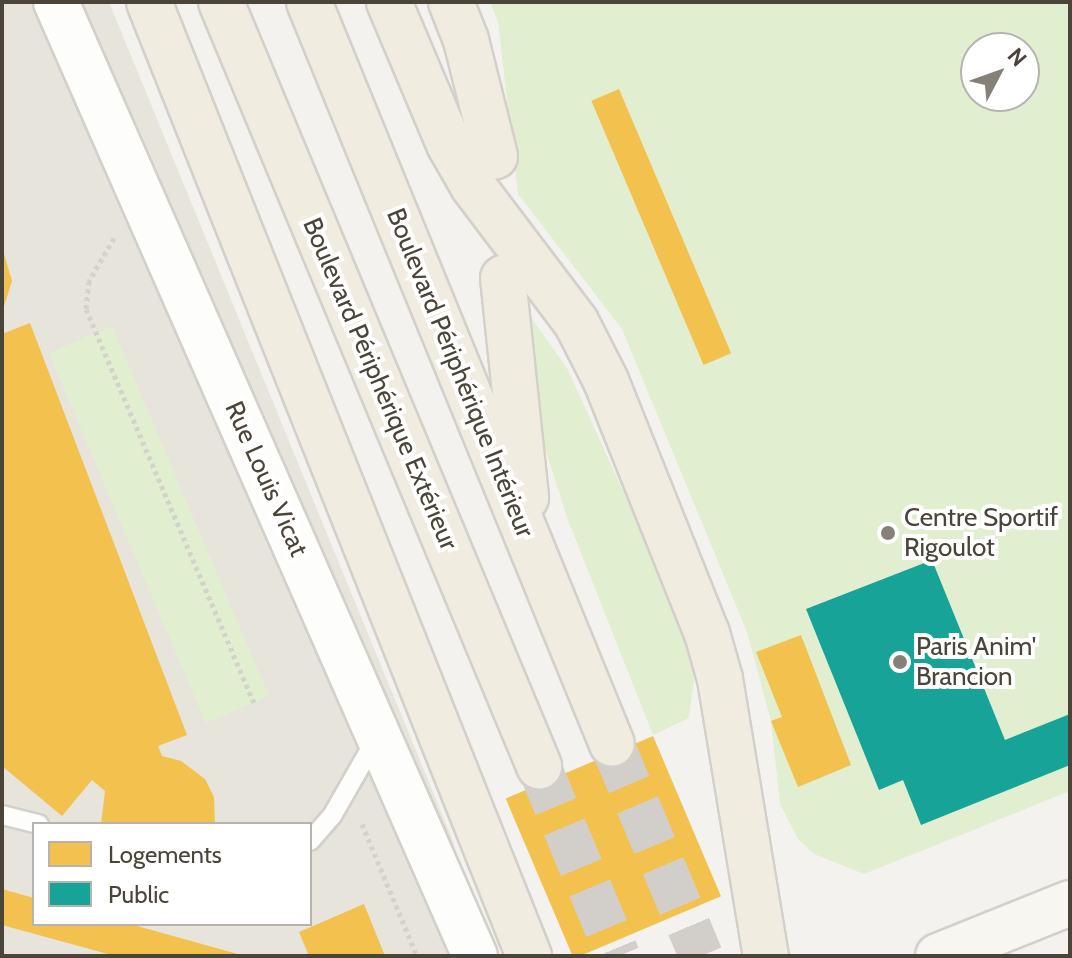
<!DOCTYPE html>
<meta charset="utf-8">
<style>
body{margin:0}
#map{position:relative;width:1072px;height:958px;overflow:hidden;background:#f4f2ee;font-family:Cabin,sans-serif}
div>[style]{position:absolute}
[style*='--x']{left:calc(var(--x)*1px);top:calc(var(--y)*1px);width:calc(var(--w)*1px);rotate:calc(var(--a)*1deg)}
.residential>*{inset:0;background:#e7e4dc}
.green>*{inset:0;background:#e1eecf;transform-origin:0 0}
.homes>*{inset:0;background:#f2c14e;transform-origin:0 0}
.public>*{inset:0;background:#17a398}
.trunk-tunnel>*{height:44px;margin-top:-22px;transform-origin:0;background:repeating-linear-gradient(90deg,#d2cfca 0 44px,transparent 0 66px)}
.path>*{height:5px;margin-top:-2.5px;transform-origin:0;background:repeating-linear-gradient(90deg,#d3d2cc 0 4px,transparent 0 8px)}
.roads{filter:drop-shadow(2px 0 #d2d0cb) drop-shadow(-2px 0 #d2d0cb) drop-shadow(0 2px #d2d0cb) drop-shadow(0 -2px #d2d0cb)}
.service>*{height:18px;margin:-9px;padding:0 9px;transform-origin:9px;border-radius:9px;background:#fdfdfc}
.tertiary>*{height:44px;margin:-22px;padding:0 22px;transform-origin:22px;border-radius:22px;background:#fdfdfc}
.secondary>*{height:44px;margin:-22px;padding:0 22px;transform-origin:22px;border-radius:22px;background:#f7f6f1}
.trunk>*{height:44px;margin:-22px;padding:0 22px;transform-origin:22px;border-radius:22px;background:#f0ece0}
.dots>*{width:22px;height:22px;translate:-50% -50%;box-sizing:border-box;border:4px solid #fff;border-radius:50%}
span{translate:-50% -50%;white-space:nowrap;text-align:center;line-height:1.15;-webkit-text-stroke:8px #fff;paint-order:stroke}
.street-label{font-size:26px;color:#4b4439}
.poi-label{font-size:26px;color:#4b4439}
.left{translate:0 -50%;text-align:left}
.frame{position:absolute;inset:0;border:4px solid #4b4439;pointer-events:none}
.legend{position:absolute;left:32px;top:822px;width:280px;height:104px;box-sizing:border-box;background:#fff;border:2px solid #b7b4b0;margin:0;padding:10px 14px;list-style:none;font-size:24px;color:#4b4439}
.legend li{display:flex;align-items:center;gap:16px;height:40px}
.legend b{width:40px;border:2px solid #b7b4b0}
.north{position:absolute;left:960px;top:32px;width:80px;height:80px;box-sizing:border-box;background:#fff;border:2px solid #b7b4b0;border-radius:50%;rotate:49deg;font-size:22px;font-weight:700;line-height:32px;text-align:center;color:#4b4439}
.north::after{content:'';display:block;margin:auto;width:28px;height:36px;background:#868178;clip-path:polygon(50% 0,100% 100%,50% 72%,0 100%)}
</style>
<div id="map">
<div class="residential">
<i style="clip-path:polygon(evenodd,2px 2px,109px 2px,453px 841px,482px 956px,2px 956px,2px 2px,34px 824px,310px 824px,310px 924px,34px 924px,34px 824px)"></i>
</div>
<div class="green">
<i style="clip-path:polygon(evenodd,490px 2px,1070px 2px,1070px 791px,864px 874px,814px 854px,798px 839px,780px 804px,771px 721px,747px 632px,622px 329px,518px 194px,498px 22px,490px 2px,976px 48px,1024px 48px,1024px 96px,976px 96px,976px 48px)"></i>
<i style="clip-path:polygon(524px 307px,568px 370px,689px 636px,694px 679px,689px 718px,653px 735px,568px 520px,535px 417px)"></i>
<i style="left:112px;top:326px;width:402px;height:69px;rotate:67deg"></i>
</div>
<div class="homes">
<i style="left:619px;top:89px;width:287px;height:30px;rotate:67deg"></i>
<i style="clip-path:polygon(2px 247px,12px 281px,2px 313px)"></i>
<i style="clip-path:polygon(30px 323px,187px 735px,158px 746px,162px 756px,181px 761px,205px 779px,214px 797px,215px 824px,101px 824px,105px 791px,92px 780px,62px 816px,2px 766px,2px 334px)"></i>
<i style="clip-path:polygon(801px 635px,851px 765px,798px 787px,771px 721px,782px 717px,756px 652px)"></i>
<i style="left:653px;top:736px;width:174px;height:160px;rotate:67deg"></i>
<i style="clip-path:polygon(2px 889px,34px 898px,34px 924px,130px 924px,245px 956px,115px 956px,2px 925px)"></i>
<i style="clip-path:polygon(364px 904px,385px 956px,309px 956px,299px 932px)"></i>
</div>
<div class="public">
<i style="clip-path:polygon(932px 560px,1005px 740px,1070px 714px,1070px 765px,921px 825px,903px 780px,879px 790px,806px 609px)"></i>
</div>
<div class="trunk-tunnel">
<i style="--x:612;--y:744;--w:230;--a:67.2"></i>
<i style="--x:539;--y:766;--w:206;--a:67.4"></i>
</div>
<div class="path">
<i style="--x:114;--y:238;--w:50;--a:120.2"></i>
<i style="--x:89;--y:281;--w:28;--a:96"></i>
<i style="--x:86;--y:309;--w:428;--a:66.9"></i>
<i style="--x:362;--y:824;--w:143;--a:67.4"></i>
</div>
<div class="roads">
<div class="service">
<i style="--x:2;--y:815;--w:38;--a:14"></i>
<i style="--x:310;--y:841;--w:33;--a:-49"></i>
<i style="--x:332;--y:816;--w:89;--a:-60.3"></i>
</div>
<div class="tertiary">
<i style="--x:56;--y:2;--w:1042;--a:66.29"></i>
</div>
<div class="secondary">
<i style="--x:938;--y:956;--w:142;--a:-21.9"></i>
</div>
<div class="trunk">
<i style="--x:149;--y:2;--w:1027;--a:68.28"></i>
<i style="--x:221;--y:2;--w:828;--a:67.4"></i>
<i style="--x:309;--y:2;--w:801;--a:67.79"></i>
<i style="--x:389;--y:2;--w:154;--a:67.1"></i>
<i style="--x:449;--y:144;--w:48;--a:60.3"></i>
<i style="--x:473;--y:186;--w:171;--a:52.9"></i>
<i style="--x:576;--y:322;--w:66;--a:63"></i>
<i style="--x:606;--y:381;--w:271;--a:68.2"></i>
<i style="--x:707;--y:633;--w:48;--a:74.2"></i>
<i style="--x:720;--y:679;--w:281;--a:80.6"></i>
<i style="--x:451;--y:2;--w:41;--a:68.5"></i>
<i style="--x:466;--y:40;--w:120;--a:76"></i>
<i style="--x:503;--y:278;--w:221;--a:84"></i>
</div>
</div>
<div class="dots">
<i style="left:888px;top:533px;background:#868178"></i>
<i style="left:900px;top:662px;background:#868178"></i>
</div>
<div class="street-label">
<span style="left:460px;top:373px;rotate:68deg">Boulevard Périphérique Intérieur</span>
<span style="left:380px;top:384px;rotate:67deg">Boulevard Périphérique Extérieur</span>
<span style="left:266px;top:479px;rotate:66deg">Rue Louis Vicat</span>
</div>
<div class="poi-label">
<span class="left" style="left:904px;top:533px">Centre Sportif<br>Rigoulot</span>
<span class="left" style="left:916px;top:662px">Paris Anim'<br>Brancion</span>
</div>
<div class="frame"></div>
<ul class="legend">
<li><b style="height:22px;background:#f2c14e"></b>Logements</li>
<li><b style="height:22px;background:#17a398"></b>Public</li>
</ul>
<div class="north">N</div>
</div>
